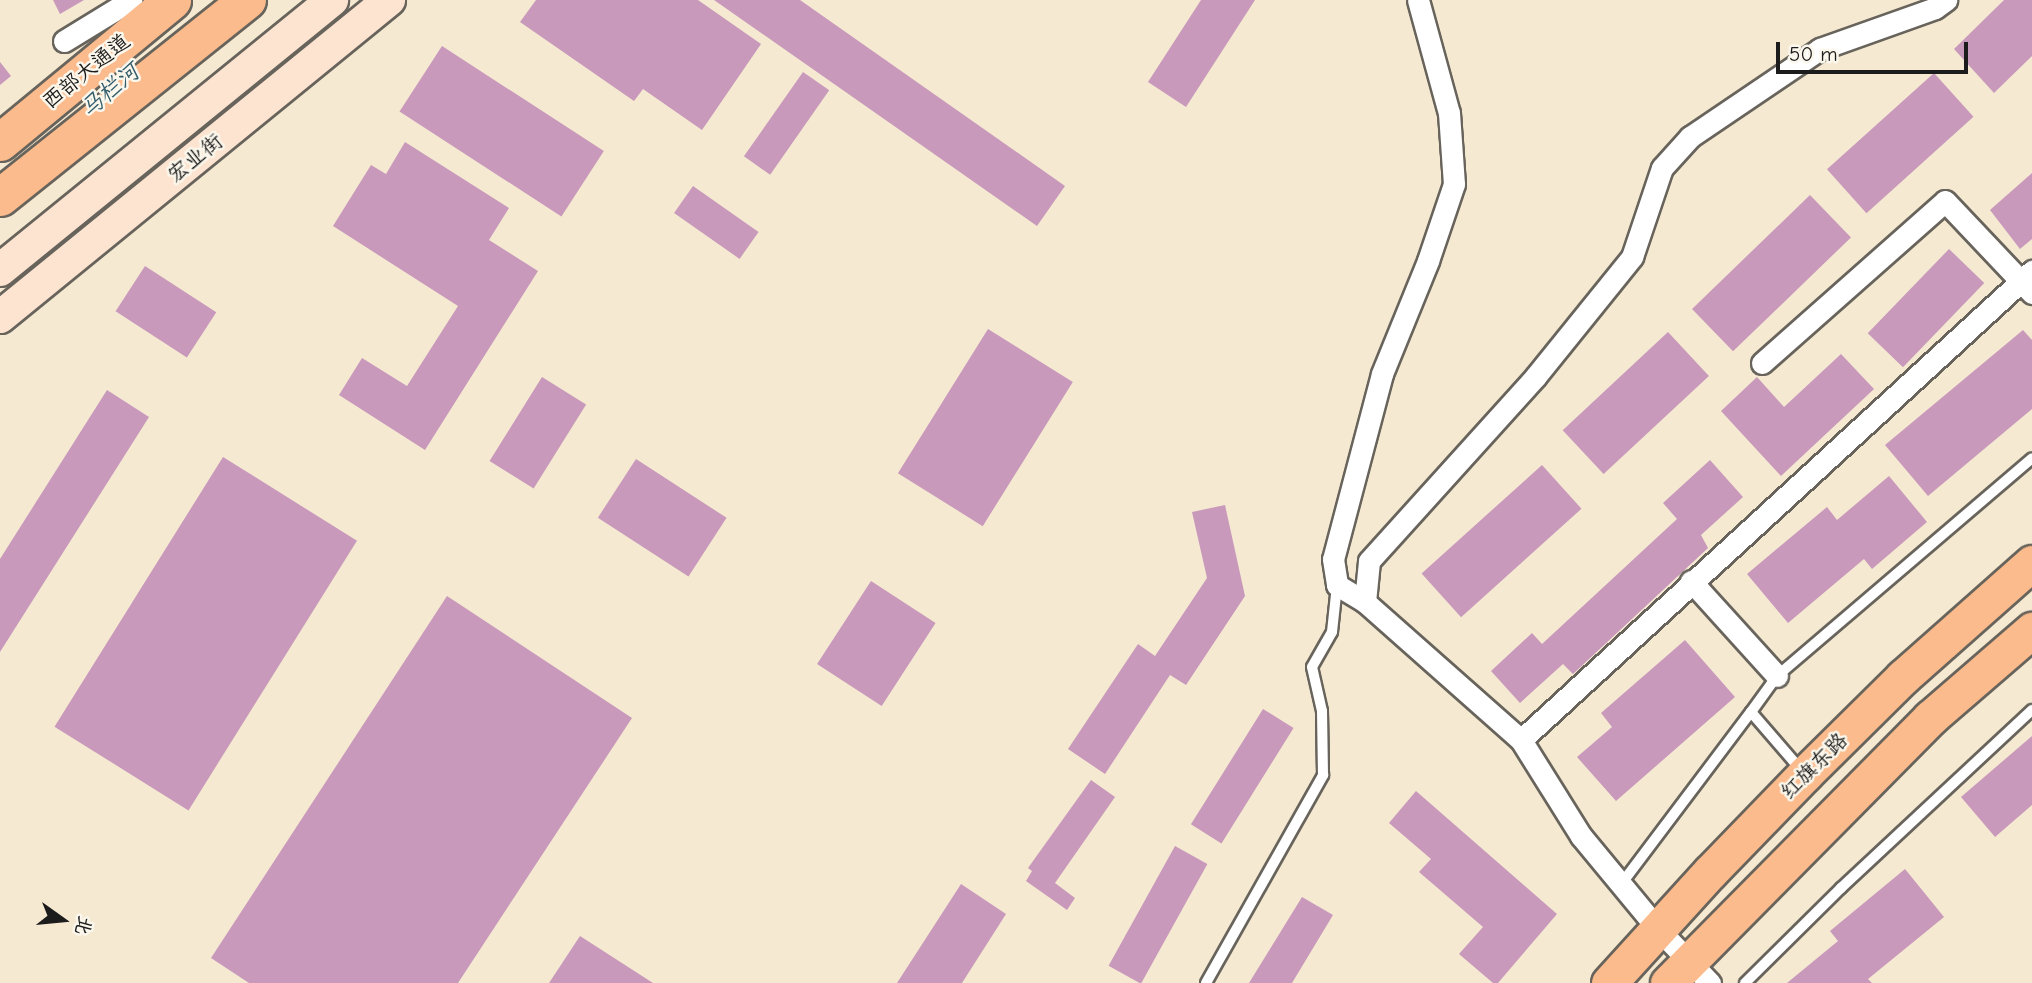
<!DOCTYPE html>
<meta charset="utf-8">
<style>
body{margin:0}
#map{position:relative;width:2032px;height:983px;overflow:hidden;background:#f5e9d2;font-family:"Comic Neue","LXGW WenKai TC",sans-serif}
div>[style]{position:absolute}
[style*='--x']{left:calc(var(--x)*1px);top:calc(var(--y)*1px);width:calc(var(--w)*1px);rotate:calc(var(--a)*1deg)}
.building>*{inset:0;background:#c899bb;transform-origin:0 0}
.roads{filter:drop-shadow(2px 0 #68645c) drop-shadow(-2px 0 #68645c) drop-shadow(0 2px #68645c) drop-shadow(0 -2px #68645c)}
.service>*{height:10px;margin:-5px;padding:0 5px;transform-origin:5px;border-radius:5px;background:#fff}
.minor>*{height:21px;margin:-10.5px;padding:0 10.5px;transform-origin:10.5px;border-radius:10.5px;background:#fff}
.secondary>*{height:32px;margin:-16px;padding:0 16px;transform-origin:16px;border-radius:16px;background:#fde4d1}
.primary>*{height:35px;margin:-17.5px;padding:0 17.5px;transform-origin:17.5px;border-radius:17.5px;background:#fbbb8c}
.trunk>*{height:37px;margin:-18.5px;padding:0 18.5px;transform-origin:18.5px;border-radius:18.5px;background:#fbbb8c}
span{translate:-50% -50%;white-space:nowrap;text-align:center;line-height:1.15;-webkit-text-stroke:5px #fbf7ec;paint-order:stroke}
.street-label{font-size:21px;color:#1c1c1c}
.water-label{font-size:23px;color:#325c6b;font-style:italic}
.north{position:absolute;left:28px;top:885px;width:70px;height:70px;-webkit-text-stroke:5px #fbf7ec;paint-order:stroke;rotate:105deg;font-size:19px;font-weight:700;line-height:28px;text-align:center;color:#1c1c1c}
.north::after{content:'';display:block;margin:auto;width:24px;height:32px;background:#1c1c1c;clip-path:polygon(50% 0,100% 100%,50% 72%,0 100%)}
.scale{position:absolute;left:1776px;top:42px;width:192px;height:32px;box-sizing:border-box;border:4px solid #1c1c1c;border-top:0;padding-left:9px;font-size:21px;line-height:24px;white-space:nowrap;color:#1c1c1c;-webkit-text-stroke:5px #fbf7ec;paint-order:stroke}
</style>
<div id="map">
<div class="building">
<i style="clip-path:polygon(53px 0,84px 0,60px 14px)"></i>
<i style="clip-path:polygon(536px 0,698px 0,761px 44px,702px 130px,643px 89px,634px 101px,520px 22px)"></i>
<i style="clip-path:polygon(714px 0,800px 0,1065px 186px,1037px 226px)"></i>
<i style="clip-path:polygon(1201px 0,1255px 0,1186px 107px,1148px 82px)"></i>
<i style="clip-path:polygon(2004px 0,2032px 0,2032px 56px,1994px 93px,1954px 49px)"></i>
<i style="left:442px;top:46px;width:193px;height:78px;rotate:33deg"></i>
<i style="clip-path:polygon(0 62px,11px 76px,0 85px)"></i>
<i style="left:803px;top:72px;width:32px;height:103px;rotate:35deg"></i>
<i style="left:1934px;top:73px;width:59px;height:144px;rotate:48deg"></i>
<i style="clip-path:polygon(405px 142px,509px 208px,489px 240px,538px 271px,425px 450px,339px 395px,362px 358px,407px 386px,458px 306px,333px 226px,371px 165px,386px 174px)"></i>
<i style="clip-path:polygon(2032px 173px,2032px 239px,2020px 249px,1990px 210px)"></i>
<i style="left:693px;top:186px;width:80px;height:33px;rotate:35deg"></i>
<i style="left:1810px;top:195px;width:59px;height:164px;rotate:46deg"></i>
<i style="left:1949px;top:249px;width:49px;height:117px;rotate:44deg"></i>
<i style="left:145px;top:266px;width:85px;height:54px;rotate:33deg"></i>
<i style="left:988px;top:329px;width:100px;height:170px;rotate:32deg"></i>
<i style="clip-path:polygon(2023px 330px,2032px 340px,2032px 409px,1928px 496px,1885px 445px)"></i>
<i style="left:1668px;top:332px;width:60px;height:144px;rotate:47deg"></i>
<i style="clip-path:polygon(1841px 354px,1874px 389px,1781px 476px,1721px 411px,1757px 377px,1784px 407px)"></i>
<i style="left:542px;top:377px;width:52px;height:99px;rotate:32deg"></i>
<i style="clip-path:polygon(107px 390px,149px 417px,0 652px,0 559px)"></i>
<i style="left:223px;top:457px;width:158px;height:318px;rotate:32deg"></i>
<i style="left:636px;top:459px;width:108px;height:70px;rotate:33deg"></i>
<i style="clip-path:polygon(1710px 460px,1743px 497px,1701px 535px,1708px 548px,1573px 674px,1563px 664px,1520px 703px,1491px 671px,1532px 633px,1542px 644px,1677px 519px,1663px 503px)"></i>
<i style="left:1542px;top:465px;width:59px;height:162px;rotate:48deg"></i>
<i style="clip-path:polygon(1889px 476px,1927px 522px,1872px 569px,1864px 559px,1788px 623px,1747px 574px,1827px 507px,1837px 520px)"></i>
<i style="clip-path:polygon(1225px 505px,1245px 596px,1186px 685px,1170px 675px,1105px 774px,1068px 749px,1138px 644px,1155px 656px,1207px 578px,1192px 512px)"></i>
<i style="left:871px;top:581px;width:77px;height:99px;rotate:33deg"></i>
<i style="clip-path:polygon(447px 596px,632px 718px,458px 983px,249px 983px,211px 958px)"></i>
<i style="clip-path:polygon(1685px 640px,1735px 697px,1616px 801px,1577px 757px,1612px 727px,1601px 713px)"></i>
<i style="left:1263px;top:709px;width:36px;height:136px;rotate:32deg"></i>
<i style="clip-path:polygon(2032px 736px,2032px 805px,1995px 837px,1961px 797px)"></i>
<i style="clip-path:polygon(1091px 780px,1115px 797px,1055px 883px,1075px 898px,1067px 910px,1026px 881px,1032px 871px,1028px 868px)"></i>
<i style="clip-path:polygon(1416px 791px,1557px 914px,1498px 983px,1493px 983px,1459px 954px,1483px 927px,1419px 872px,1431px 859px,1389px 823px)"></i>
<i style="left:1175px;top:846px;width:37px;height:137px;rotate:29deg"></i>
<i style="clip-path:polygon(1905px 869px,1944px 917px,1868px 979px,1872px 983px,1787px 983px,1838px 941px,1830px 931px)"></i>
<i style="clip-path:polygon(961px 884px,1006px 914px,962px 983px,897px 983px)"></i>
<i style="clip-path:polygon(1302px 897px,1333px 915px,1292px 983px,1249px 983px)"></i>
<i style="clip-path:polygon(580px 936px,653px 983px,549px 983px)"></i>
</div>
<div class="roads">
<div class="service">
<i style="--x:1751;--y:712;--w:44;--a:-54.2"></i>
<i style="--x:1777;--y:676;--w:335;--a:-40.5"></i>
<i style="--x:1622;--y:883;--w:214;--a:-53"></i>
<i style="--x:1751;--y:712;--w:77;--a:49.2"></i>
<i style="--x:1206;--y:983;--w:239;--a:-60.6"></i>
<i style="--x:1323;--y:775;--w:64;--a:-90.9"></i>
<i style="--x:1322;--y:711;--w:45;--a:-102.8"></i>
<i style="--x:1312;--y:667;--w:40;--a:-60.3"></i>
<i style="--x:1332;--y:632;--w:47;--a:-83.9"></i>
<i style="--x:1745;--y:983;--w:135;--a:-44.7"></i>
<i style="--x:1841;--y:888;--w:261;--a:-43"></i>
</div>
<div class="minor">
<i style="--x:1418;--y:0;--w:117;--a:74.7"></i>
<i style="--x:1449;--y:113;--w:71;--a:86"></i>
<i style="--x:1454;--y:184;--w:81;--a:108.7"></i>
<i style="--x:1428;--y:261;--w:122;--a:112.2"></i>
<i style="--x:1382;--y:374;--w:191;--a:104.8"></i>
<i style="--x:1333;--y:559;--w:26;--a:81"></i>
<i style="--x:1337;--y:585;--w:33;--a:31"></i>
<i style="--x:1365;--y:602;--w:208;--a:41.5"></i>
<i style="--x:1521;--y:740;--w:113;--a:58"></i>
<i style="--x:1581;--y:836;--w:121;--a:50.4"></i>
<i style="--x:1658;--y:929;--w:75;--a:46.1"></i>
<i style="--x:64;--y:41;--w:79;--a:-31.5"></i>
<i style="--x:1762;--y:363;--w:244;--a:-41.5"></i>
<i style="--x:1945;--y:201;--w:127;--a:46.6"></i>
<i style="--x:1691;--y:581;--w:128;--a:47.8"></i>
<i style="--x:1365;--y:602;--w:41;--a:-84.4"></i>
<i style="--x:1369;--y:561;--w:249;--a:-47.9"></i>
<i style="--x:1536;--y:376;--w:153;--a:-51.1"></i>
<i style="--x:1632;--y:257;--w:94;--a:-71.4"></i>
<i style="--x:1662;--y:168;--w:42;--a:-47.9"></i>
<i style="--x:1690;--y:137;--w:157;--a:-34.1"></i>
<i style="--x:1820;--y:49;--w:122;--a:-19.6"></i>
<i style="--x:1935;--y:8;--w:14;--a:-36"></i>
<i style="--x:1521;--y:740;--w:694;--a:-42.55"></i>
</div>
<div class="secondary">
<i style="--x:0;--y:270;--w:428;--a:-39.1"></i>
<i style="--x:0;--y:317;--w:502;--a:-39.18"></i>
</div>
<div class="primary">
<i style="--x:1609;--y:983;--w:151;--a:-47.7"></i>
<i style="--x:1711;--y:871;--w:135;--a:-45.9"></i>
<i style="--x:1805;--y:774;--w:138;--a:-44.7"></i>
<i style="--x:1903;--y:677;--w:172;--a:-41.5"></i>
<i style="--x:1668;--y:983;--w:373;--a:-45.3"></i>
<i style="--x:1930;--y:718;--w:135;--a:-40.8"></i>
</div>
<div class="trunk">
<i style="--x:0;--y:142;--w:223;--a:-39.5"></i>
<i style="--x:0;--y:197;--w:316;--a:-38.6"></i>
</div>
</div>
<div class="street-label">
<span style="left:86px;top:71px;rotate:-39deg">西部大通道</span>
<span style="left:195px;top:158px;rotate:-39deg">宏业街</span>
<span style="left:1814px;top:766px;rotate:-45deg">红旗东路</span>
</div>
<div class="water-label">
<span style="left:110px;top:91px;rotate:-40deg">马栏河</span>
</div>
<div class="north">北</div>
<div class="scale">50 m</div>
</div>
